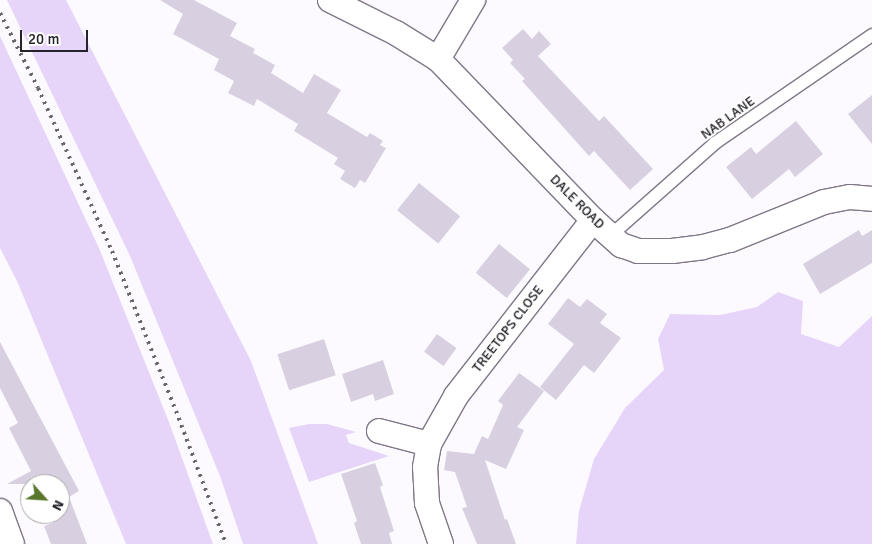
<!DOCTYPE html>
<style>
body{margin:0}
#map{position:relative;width:872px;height:544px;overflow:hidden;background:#fcfafe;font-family:Signika,sans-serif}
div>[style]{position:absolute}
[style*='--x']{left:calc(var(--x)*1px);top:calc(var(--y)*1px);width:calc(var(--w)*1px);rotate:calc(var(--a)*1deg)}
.green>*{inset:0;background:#e7d5f9}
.building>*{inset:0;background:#d8d0e1;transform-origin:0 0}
.roads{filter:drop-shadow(1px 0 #7f7787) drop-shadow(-1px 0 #7f7787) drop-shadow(0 1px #7f7787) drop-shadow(0 -1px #7f7787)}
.lane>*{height:12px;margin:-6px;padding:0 6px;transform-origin:6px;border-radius:6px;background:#fff}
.street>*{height:24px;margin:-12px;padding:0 12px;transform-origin:12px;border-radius:12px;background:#fff}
.rail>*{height:4px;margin-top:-2px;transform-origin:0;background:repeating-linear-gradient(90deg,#69666c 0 2.5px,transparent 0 7.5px)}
span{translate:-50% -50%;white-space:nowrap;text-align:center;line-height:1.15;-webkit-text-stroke:4px #fff;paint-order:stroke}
.street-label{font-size:14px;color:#252229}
.north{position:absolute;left:20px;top:474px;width:50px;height:50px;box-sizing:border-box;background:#fff;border:1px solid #a8a7a9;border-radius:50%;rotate:116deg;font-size:14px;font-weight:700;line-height:20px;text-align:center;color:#252229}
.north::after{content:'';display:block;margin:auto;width:18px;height:22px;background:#59772c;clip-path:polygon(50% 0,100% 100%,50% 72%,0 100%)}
.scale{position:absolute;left:20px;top:30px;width:68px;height:22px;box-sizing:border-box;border:2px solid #252229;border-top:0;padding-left:6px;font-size:15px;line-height:18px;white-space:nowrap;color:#252229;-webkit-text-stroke:4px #fff;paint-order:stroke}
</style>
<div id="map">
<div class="green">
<i style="clip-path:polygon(7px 0,66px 0,251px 361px,318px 544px,243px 544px,220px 476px,130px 256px)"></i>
<i style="clip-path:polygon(0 36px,99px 248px,169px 422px,213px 544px,126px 544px,17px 281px,0 248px)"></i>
<i style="clip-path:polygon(778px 292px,803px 301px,801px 334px,839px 347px,872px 316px,872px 544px,576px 544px,579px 511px,594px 459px,625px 408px,664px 370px,658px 339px,670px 314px,720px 315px,757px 307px)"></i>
<i style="clip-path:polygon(309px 424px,327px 424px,356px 432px,346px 435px,349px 443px,389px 456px,309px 482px,289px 428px)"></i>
</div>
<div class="building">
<i style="clip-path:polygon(160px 0,194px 0,237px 23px,230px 36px,255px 49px,253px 53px,275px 65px,271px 73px,303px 93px,314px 74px,341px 90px,327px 113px,367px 137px,370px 133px,383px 141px,380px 145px,386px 148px,365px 183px,360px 180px,355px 188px,340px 179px,345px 171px,334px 164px,338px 158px,294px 131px,298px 124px,257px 99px,254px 106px,228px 93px,234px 81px,214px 70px,219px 59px,173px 34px,183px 14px)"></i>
<i style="clip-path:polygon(523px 29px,532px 39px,539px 31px,551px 44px,538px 56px,599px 121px,604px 116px,653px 169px,630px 190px,594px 151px,589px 156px,522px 81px,525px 79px,510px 63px,513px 60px,502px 48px)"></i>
<i style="clip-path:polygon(872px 95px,872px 144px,848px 114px)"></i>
<i style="clip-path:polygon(796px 121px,823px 154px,795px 177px,789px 169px,752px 199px,726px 167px,751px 147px,756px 154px)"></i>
<i style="left:419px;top:183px;width:53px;height:35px;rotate:39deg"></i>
<i style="clip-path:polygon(859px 230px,862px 236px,872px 230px,872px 263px,820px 294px,803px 264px)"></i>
<i style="left:499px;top:244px;width:40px;height:37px;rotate:39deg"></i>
<i style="clip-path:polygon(568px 298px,580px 307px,587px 299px,607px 314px,600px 323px,621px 338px,594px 373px,584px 365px,556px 400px,540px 387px,574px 344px,548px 324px)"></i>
<i style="left:437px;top:334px;width:24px;height:22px;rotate:36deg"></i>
<i style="left:324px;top:339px;width:38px;height:49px;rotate:72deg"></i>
<i style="clip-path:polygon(0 342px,79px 491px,69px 497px,87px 544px,51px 544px,44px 526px,53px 523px,49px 514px,60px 514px,60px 484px,7px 484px,31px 471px,9px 428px,18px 423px,0 388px)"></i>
<i style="clip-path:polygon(383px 360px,394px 394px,375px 401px,373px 394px,351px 402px,342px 374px)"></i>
<i style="clip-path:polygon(519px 373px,544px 391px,517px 427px,524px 430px,506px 469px,485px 460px,505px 520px,507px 519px,516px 544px,477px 544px,462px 508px,467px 507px,455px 472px,444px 470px,447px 451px,474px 454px,482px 436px,488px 439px,503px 405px,498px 401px)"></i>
<i style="clip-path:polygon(375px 463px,383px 485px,380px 487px,394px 531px,389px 533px,392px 544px,361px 544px,354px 523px,357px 521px,341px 474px)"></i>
</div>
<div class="roads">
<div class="lane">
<i style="--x:610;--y:236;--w:140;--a:-41.5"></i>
<i style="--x:715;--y:143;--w:191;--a:-34.5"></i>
</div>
<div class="street">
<i style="--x:330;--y:0;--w:74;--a:26.6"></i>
<i style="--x:396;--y:33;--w:49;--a:31.8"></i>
<i style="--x:438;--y:59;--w:223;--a:46.1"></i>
<i style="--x:593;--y:220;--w:38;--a:42"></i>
<i style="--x:621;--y:245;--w:18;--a:19"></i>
<i style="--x:638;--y:251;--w:34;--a:0"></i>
<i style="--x:672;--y:251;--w:31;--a:-7"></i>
<i style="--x:703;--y:247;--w:28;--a:-15"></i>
<i style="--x:730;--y:240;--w:101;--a:-22"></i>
<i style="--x:824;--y:202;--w:26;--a:-11"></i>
<i style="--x:850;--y:197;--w:22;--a:5"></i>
<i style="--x:438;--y:59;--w:69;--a:-59.3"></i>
<i style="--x:379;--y:431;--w:52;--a:14.6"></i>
<i style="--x:0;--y:511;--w:35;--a:70"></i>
<i style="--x:441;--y:544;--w:43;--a:-108.9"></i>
<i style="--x:427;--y:503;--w:36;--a:-93"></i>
<i style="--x:425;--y:467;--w:23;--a:-80"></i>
<i style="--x:429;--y:444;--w:55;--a:-60.6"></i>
<i style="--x:456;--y:396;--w:223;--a:-52.1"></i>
</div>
</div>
<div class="rail">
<i style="--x:0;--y:13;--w:84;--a:63.1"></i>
<i style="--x:38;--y:88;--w:179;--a:65.6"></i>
<i style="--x:112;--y:251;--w:172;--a:68.2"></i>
<i style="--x:176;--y:411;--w:142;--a:69.4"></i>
</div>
<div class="street-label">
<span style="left:728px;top:118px;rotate:-36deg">NAB LANE</span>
<span style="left:577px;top:202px;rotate:45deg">DALE ROAD</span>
<span style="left:508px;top:329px;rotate:-52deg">TREETOPS CLOSE</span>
</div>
<div class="north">N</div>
<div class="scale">20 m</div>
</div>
